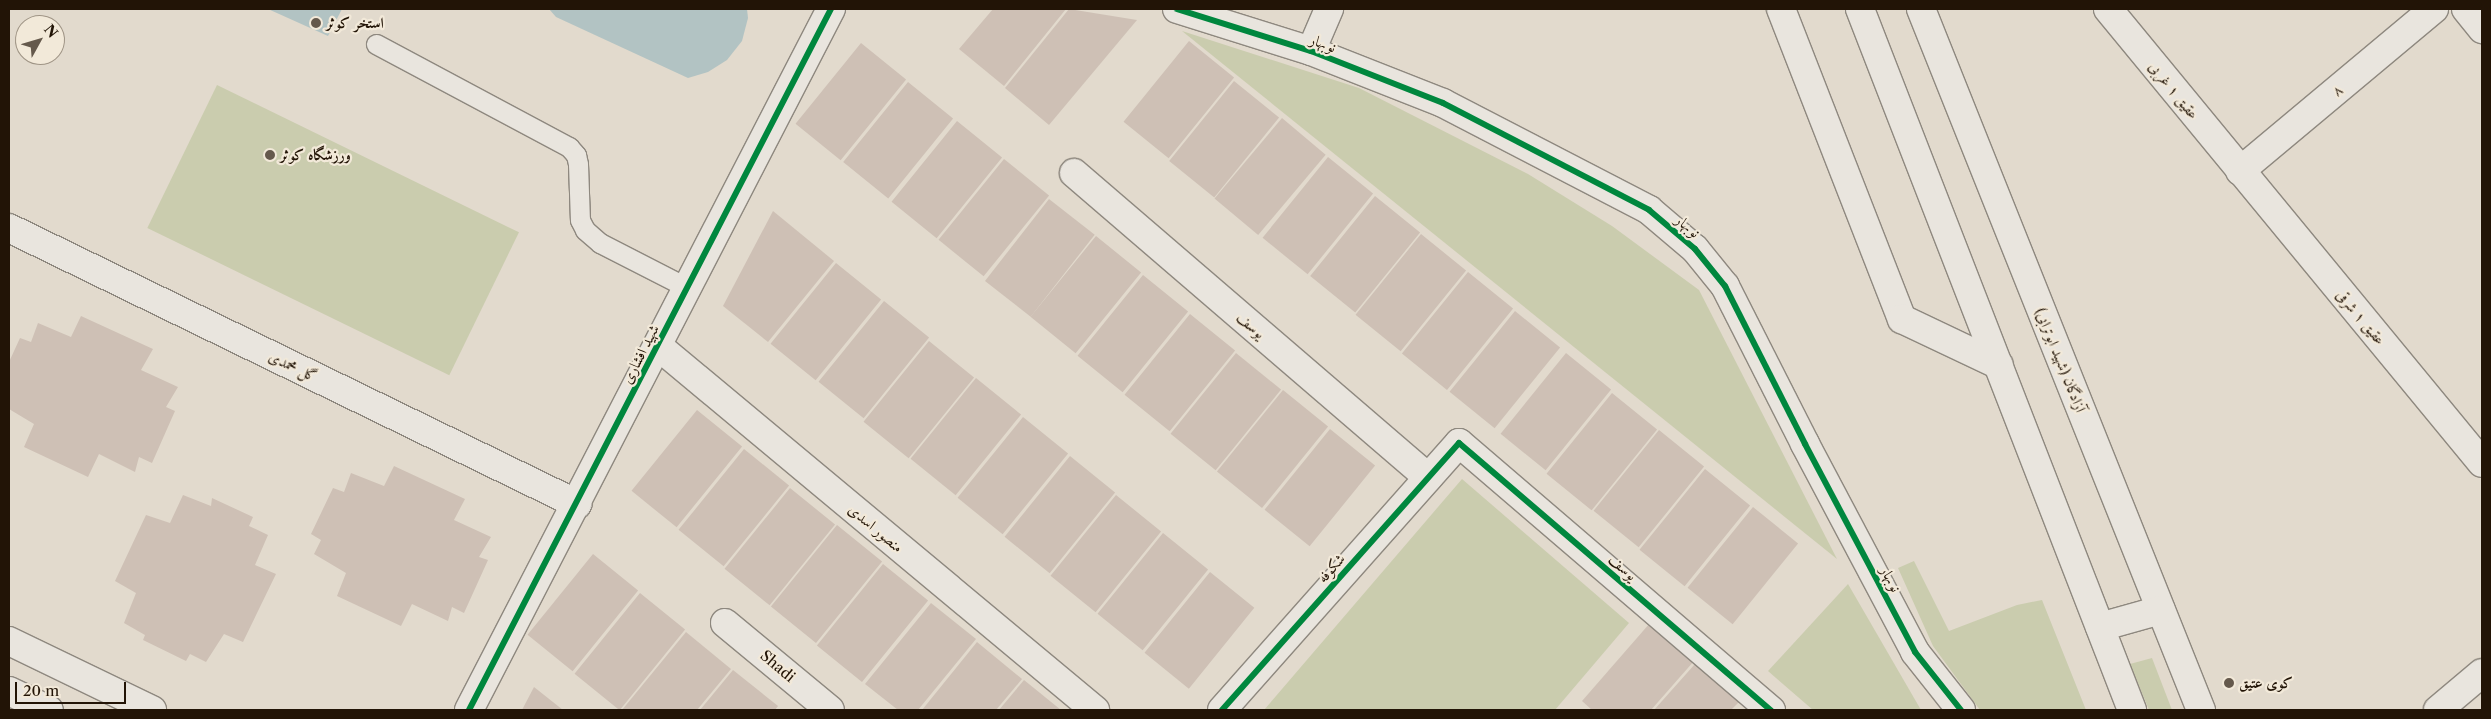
<!DOCTYPE html>
<meta charset="utf-8">
<style>
body{margin:0}
#map{position:relative;width:2491px;height:719px;overflow:hidden;background:#e2dacd;font-family:"Libre Caslon Text",Amiri,serif}
div>[style]{position:absolute}
[style*='--x']{left:calc(var(--x)*1px);top:calc(var(--y)*1px);width:calc(var(--w)*1px);rotate:calc(var(--a)*1deg)}
.green>*{inset:0;background:#caccae;transform-origin:0 0}
.water>*{inset:0;background:#b2c3c3}
.building>*{inset:0;background:#cec0b5;transform-origin:0 0}
.roads{filter:drop-shadow(1px 0 #8e887f) drop-shadow(-1px 0 #8e887f) drop-shadow(0 1px #8e887f) drop-shadow(0 -1px #8e887f)}
.service>*{height:19px;margin:-9.5px;padding:0 9.5px;transform-origin:9.5px;border-radius:9.5px;background:#e9e5de}
.minor>*{height:28px;margin:-14px;padding:0 14px;transform-origin:14px;border-radius:14px;background:#e9e5de}
.tertiary>*{height:28px;margin:-14px;padding:0 14px;transform-origin:14px;border-radius:14px;background:#e9e5de}
.secondary>*{height:28px;margin:-14px;padding:0 14px;transform-origin:14px;border-radius:14px;background:#e9e5de}
.cycleway>*{height:6px;margin:-3px;padding:0 3px;transform-origin:3px;border-radius:3px;background:#00873e}
.dots>*{width:14px;height:14px;translate:-50% -50%;box-sizing:border-box;border:2px solid #f2e9d9;border-radius:50%}
span{translate:-50% -50%;white-space:nowrap;text-align:center;line-height:1.15;-webkit-text-stroke:4.5px #f2e9d9;paint-order:stroke}
.poi-label{font-size:15px;color:#221406;font-weight:700}
.left{translate:0 -50%;text-align:left}
.street-label{font-size:15px;color:#221406}
.frame{position:absolute;inset:0;border:10px solid #221406;pointer-events:none}
.north{position:absolute;left:15px;top:15px;width:50px;height:50px;box-sizing:border-box;background:#f2e9d9;border:1px solid #9f9485;border-radius:50%;rotate:51deg;font-size:14px;font-weight:700;line-height:20px;text-align:center;color:#221406}
.north::after{content:'';display:block;margin:auto;width:18px;height:22px;background:#65594c;clip-path:polygon(50% 0,100% 100%,50% 72%,0 100%)}
.scale{position:absolute;left:15px;top:682px;width:111px;height:22px;box-sizing:border-box;border:2px solid #221406;border-top:0;padding-left:6px;font-size:15px;line-height:18px;white-space:nowrap;color:#221406;-webkit-text-stroke:4px #f2e9d9;paint-order:stroke}
</style>
<div id="map">
<div class="green">
<i style="clip-path:polygon(1182px 31px,1359px 88px,1528px 174px,1612px 226px,1699px 290px,1837px 559px)"></i>
<i style="left:217px;top:85px;width:336px;height:159px;rotate:26deg"></i>
<i style="clip-path:polygon(1462px 479px,1629px 623px,1555px 710px,1264px 710px)"></i>
<i style="clip-path:polygon(1914px 561px,1949px 631px,2017px 605px,2042px 600px,2086px 710px,1980px 710px,1933px 646px,1898px 568px)"></i>
<i style="clip-path:polygon(1848px 584px,1921px 710px,1813px 710px,1768px 671px)"></i>
<i style="clip-path:polygon(2152px 658px,2172px 710px,2149px 710px,2130px 664px)"></i>
</div>
<div class="water">
<i style="clip-path:polygon(268px 9px,342px 9px,328px 36px)"></i>
<i style="clip-path:polygon(549px 9px,747px 9px,748px 18px,742px 41px,727px 60px,708px 72px,688px 78px,556px 17px)"></i>
</div>
<div class="building">
<i style="clip-path:polygon(993px 9px,1066px 9px,1004px 86px,959px 49px)"></i>
<i style="clip-path:polygon(1069px 9px,1137px 20px,1049px 125px,1005px 88px)"></i>
<i style="left:1189px;top:41px;width:58px;height:104px;rotate:39deg"></i>
<i style="left:861px;top:43px;width:58px;height:104px;rotate:39deg"></i>
<i style="left:1234px;top:81px;width:58px;height:103px;rotate:39deg"></i>
<i style="left:908px;top:82px;width:58px;height:103px;rotate:39deg"></i>
<i style="left:1282px;top:118px;width:57px;height:105px;rotate:40deg"></i>
<i style="left:957px;top:121px;width:58px;height:104px;rotate:39deg"></i>
<i style="left:1328px;top:157px;width:58px;height:104px;rotate:39deg"></i>
<i style="left:1004px;top:159px;width:58px;height:104px;rotate:39deg"></i>
<i style="left:1375px;top:196px;width:58px;height:103px;rotate:39deg"></i>
<i style="left:1049px;top:199px;width:58px;height:104px;rotate:38deg"></i>
<i style="clip-path:polygon(773px 211px,834px 261px,768px 342px,723px 306px)"></i>
<i style="left:1421px;top:234px;width:58px;height:104px;rotate:39deg"></i>
<i style="left:1096px;top:236px;width:58px;height:104px;rotate:39deg"></i>
<i style="left:836px;top:263px;width:58px;height:104px;rotate:39deg"></i>
<i style="left:1468px;top:272px;width:58px;height:105px;rotate:39deg"></i>
<i style="left:1143px;top:275px;width:58px;height:104px;rotate:39deg"></i>
<i style="left:884px;top:301px;width:58px;height:104px;rotate:39deg"></i>
<i style="left:1515px;top:311px;width:58px;height:104px;rotate:39deg"></i>
<i style="left:1190px;top:314px;width:58px;height:104px;rotate:39deg"></i>
<i style="clip-path:polygon(81px 316px,153px 349px,141px 370px,178px 387px,166px 407px,175px 411px,152px 463px,139px 457px,135px 472px,99px 454px,88px 477px,24px 447px,34px 424px,9px 409px,9px 362px,20px 338px,31px 342px,38px 323px,71px 337px)"></i>
<i style="left:929px;top:341px;width:58px;height:104px;rotate:39deg"></i>
<i style="left:1236px;top:353px;width:58px;height:104px;rotate:39deg"></i>
<i style="left:1566px;top:353px;width:58px;height:104px;rotate:39deg"></i>
<i style="left:976px;top:378px;width:58px;height:104px;rotate:39deg"></i>
<i style="left:1283px;top:390px;width:58px;height:105px;rotate:39deg"></i>
<i style="left:1612px;top:393px;width:58px;height:104px;rotate:39deg"></i>
<i style="left:697px;top:410px;width:58px;height:104px;rotate:39deg"></i>
<i style="left:1023px;top:417px;width:58px;height:104px;rotate:39deg"></i>
<i style="left:1330px;top:429px;width:58px;height:104px;rotate:39deg"></i>
<i style="left:1659px;top:430px;width:58px;height:104px;rotate:39deg"></i>
<i style="left:744px;top:449px;width:58px;height:104px;rotate:39deg"></i>
<i style="left:1070px;top:456px;width:58px;height:104px;rotate:39deg"></i>
<i style="clip-path:polygon(394px 466px,465px 499px,454px 520px,491px 537px,479px 557px,488px 560px,464px 613px,452px 607px,448px 621px,412px 604px,401px 626px,337px 596px,346px 573px,314px 554px,321px 540px,311px 534px,333px 488px,344px 492px,351px 473px,384px 486px)"></i>
<i style="left:1705px;top:469px;width:58px;height:104px;rotate:39deg"></i>
<i style="left:790px;top:488px;width:58px;height:104px;rotate:39deg"></i>
<i style="clip-path:polygon(183px 495px,211px 506px,212px 498px,253px 517px,249px 526px,268px 535px,255px 565px,276px 574px,243px 642px,224px 634px,206px 662px,190px 654px,186px 661px,143px 640px,145px 635px,124px 623px,136px 593px,115px 581px,146px 515px,170px 523px)"></i>
<i style="left:1116px;top:495px;width:58px;height:104px;rotate:39deg"></i>
<i style="left:1753px;top:507px;width:58px;height:104px;rotate:39deg"></i>
<i style="left:837px;top:525px;width:58px;height:105px;rotate:39deg"></i>
<i style="left:1163px;top:533px;width:58px;height:104px;rotate:39deg"></i>
<i style="left:593px;top:554px;width:58px;height:104px;rotate:39deg"></i>
<i style="left:883px;top:564px;width:58px;height:105px;rotate:39deg"></i>
<i style="left:1210px;top:572px;width:57px;height:104px;rotate:39deg"></i>
<i style="left:640px;top:593px;width:58px;height:104px;rotate:39deg"></i>
<i style="clip-path:polygon(931px 603px,976px 639px,918px 710px,898px 710px,865px 684px)"></i>
<i style="clip-path:polygon(1650px 623px,1694px 661px,1651px 710px,1592px 710px,1582px 701px)"></i>
<i style="clip-path:polygon(686px 632px,731px 669px,697px 710px,622px 710px)"></i>
<i style="clip-path:polygon(977px 642px,1022px 679px,996px 710px,922px 710px)"></i>
<i style="clip-path:polygon(1695px 664px,1739px 702px,1731px 710px,1654px 710px)"></i>
<i style="clip-path:polygon(733px 670px,778px 706px,775px 710px,700px 710px)"></i>
<i style="clip-path:polygon(1024px 680px,1061px 710px,999px 710px)"></i>
<i style="clip-path:polygon(534px 687px,563px 710px,522px 710px)"></i>
</div>
<div class="roads">
<div class="service">
<i style="--x:376;--y:44;--w:219;--a:28.1"></i>
<i style="--x:569;--y:147;--w:11;--a:49"></i>
<i style="--x:576;--y:155;--w:9;--a:77"></i>
<i style="--x:578;--y:164;--w:56;--a:88"></i>
<i style="--x:580;--y:220;--w:11;--a:63"></i>
<i style="--x:585;--y:230;--w:20;--a:41"></i>
<i style="--x:600;--y:243;--w:99;--a:27.1"></i>
</div>
<div class="minor">
<i style="--x:1781;--y:9;--w:333;--a:68.7"></i>
<i style="--x:1902;--y:319;--w:107;--a:25.4"></i>
<i style="--x:2108;--y:9;--w:588;--a:50.52"></i>
<i style="--x:2466;--y:9;--w:26;--a:51"></i>
<i style="--x:1311;--y:51;--w:46;--a:-66.8"></i>
<i style="--x:2240;--y:171;--w:253;--a:-39.9"></i>
<i style="--x:1074;--y:173;--w:467;--a:40.7"></i>
<i style="--x:9;--y:228;--w:632;--a:25.92"></i>
<i style="--x:658;--y:346;--w:569;--a:39.79"></i>
<i style="--x:725;--y:623;--w:136;--a:39.6"></i>
<i style="--x:1222;--y:710;--w:357;--a:-48.4"></i>
<i style="--x:1459;--y:443;--w:411;--a:40.6"></i>
</div>
<div class="tertiary">
<i style="--x:1177;--y:9;--w:140;--a:17.4"></i>
<i style="--x:1311;--y:51;--w:142;--a:21.5"></i>
<i style="--x:1443;--y:103;--w:232;--a:27.4"></i>
<i style="--x:1649;--y:210;--w:60;--a:40.3"></i>
<i style="--x:1695;--y:249;--w:48;--a:51"></i>
<i style="--x:1725;--y:286;--w:177;--a:63.1"></i>
<i style="--x:1805;--y:444;--w:235;--a:62.1"></i>
<i style="--x:1915;--y:652;--w:74;--a:51.6"></i>
<i style="--x:469;--y:710;--w:789;--a:-62.69"></i>
<i style="--x:2438;--y:710;--w:57;--a:-40.1"></i>
</div>
<div class="secondary">
<i style="--x:1860;--y:9;--w:752;--a:68.79"></i>
<i style="--x:1921;--y:9;--w:755;--a:68.23"></i>
<i style="--x:2100;--y:627;--w:63;--a:-15.6"></i>
<i style="--x:9;--y:641;--w:159;--a:25.8"></i>
<i style="--x:9;--y:691;--w:44;--a:25.4"></i>
</div>
</div>
<div class="cycleway">
<i style="--x:1177;--y:9;--w:140;--a:17.4"></i>
<i style="--x:1311;--y:51;--w:142;--a:21.5"></i>
<i style="--x:1443;--y:103;--w:232;--a:27.4"></i>
<i style="--x:1649;--y:210;--w:60;--a:40.3"></i>
<i style="--x:1695;--y:249;--w:48;--a:51"></i>
<i style="--x:1725;--y:286;--w:177;--a:63.1"></i>
<i style="--x:1805;--y:444;--w:235;--a:62.1"></i>
<i style="--x:1915;--y:652;--w:74;--a:51.6"></i>
<i style="--x:469;--y:710;--w:789;--a:-62.69"></i>
<i style="--x:1222;--y:710;--w:357;--a:-48.4"></i>
<i style="--x:1459;--y:443;--w:411;--a:40.6"></i>
</div>
<div class="dots">
<i style="left:316px;top:23px;background:#65594c"></i>
<i style="left:270px;top:155px;background:#65594c"></i>
<i style="left:2229px;top:683px;background:#65594c"></i>
</div>
<div class="poi-label">
<span class="left" style="left:326px;top:23px">استخر کوثر</span>
<span class="left" style="left:280px;top:155px">ورزشگاه کوثر</span>
<span class="left" style="left:2239px;top:683px">کوی عتیق</span>
</div>
<div class="street-label">
<span style="left:1323px;top:43px;rotate:20deg">نوبهار</span>
<span style="left:2174px;top:90px;rotate:51deg">عقیق ۱ غربی</span>
<span style="left:2337px;top:90px;rotate:-40deg">۸</span>
<span style="left:1688px;top:226px;rotate:40deg">نوبهار</span>
<span style="left:2361px;top:317px;rotate:50deg">عقیق ۱ شرقی</span>
<span style="left:1251px;top:325px;rotate:41deg">یوسف</span>
<span style="left:640px;top:354px;rotate:-63deg">شهید افشاری</span>
<span style="left:2061px;top:360px;rotate:68deg">آزادگان (شهید ابوترابی)</span>
<span style="left:293px;top:366px;rotate:26deg">گل محمدی</span>
<span style="left:876px;top:528px;rotate:40deg">منصور اسدی</span>
<span style="left:1623px;top:567px;rotate:41deg">یوسف</span>
<span style="left:1331px;top:568px;rotate:-48deg">شکوفه</span>
<span style="left:1891px;top:579px;rotate:62deg">نوبهار</span>
<span style="left:778px;top:666px;rotate:40deg">Shadi</span>
</div>
<div class="frame"></div>
<div class="north">N</div>
<div class="scale">20 m</div>
</div>
